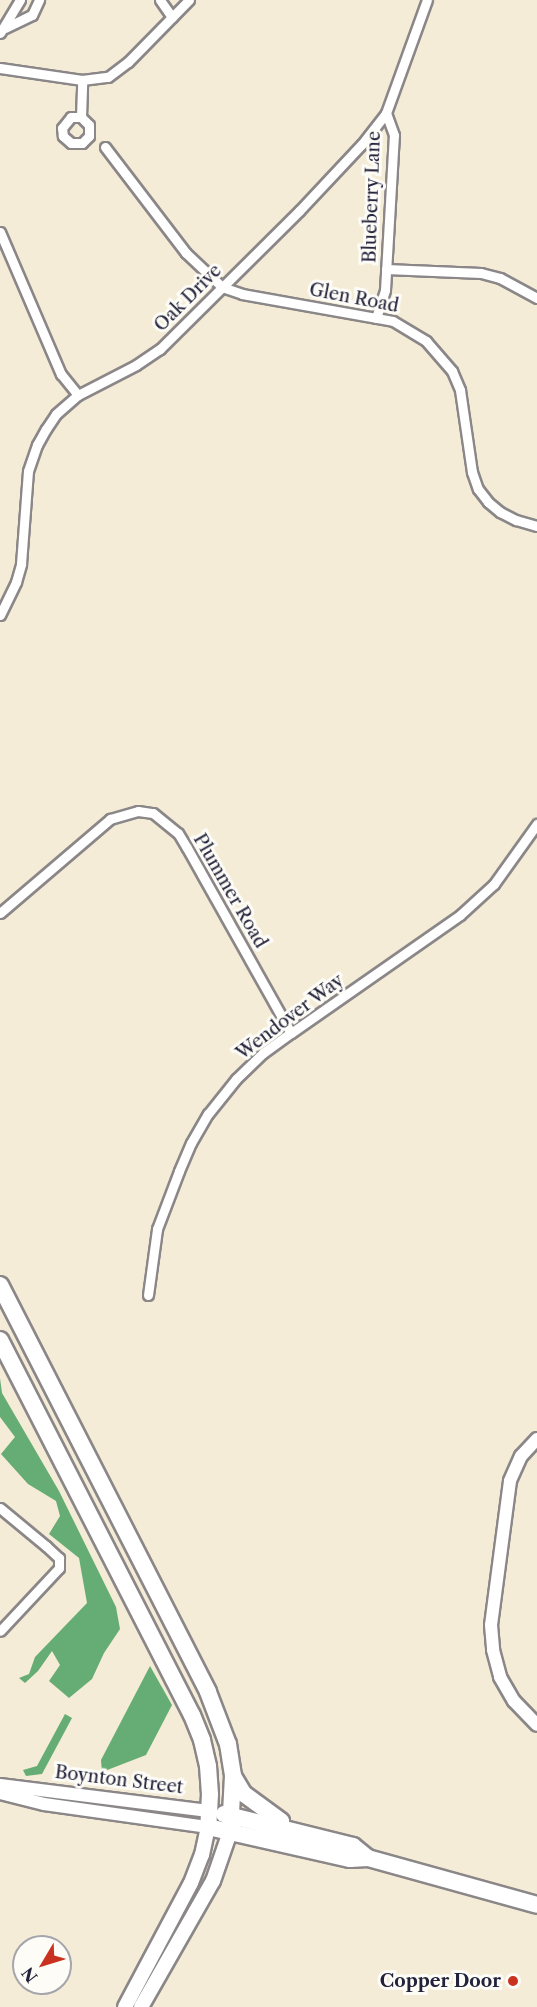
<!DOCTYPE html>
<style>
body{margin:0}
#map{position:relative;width:537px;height:2007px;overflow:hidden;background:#f4ecd6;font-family:"Libre Caslon Text",serif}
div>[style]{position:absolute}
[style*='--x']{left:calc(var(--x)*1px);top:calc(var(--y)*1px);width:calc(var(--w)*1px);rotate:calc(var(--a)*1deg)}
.forest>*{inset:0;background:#65ad74}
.roads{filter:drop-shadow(2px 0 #8b8788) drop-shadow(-2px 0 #8b8788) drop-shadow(0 2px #8b8788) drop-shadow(0 -2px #8b8788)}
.street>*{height:9px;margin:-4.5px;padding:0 4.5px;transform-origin:4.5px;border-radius:4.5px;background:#fff}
.secondary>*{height:12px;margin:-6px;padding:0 6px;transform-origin:6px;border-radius:6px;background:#fff}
.primary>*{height:14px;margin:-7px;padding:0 7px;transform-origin:7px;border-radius:7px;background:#fff}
.highway>*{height:16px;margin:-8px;padding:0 8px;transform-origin:8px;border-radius:8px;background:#fff}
.dots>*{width:16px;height:16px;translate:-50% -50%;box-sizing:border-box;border:3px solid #fdfcf7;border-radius:50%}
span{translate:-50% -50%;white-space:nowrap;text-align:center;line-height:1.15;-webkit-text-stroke:6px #fdfcf7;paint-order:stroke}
.street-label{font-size:18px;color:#22223b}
.poi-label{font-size:18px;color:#22223b;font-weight:700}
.right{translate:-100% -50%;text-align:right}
.north{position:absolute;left:12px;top:1935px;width:60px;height:60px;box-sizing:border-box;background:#fdfcf7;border:2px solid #a5a5ac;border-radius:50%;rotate:232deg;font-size:16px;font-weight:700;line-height:24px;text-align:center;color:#22223b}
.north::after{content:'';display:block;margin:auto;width:21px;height:27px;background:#c8321e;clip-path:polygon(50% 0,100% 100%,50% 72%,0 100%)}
</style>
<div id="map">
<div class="forest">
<i style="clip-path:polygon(0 1378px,2px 1393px,59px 1491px,116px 1607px,120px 1629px,104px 1653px,92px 1679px,69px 1698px,49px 1681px,60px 1665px,52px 1651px,38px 1671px,25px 1683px,19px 1678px,29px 1674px,35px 1657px,87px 1603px,79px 1558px,49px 1534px,60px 1516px,56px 1501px,28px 1484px,1px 1454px,15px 1437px,0 1417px)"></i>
<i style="clip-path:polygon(150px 1666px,172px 1705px,146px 1755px,102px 1772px,101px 1760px)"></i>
<i style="clip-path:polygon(65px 1714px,72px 1718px,42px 1774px,26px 1776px,23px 1770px,37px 1766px)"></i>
</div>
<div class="roads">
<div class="street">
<i style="--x:160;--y:0;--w:21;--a:55"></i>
<i style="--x:5;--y:28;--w:30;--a:-26"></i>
<i style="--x:32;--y:15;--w:17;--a:-65"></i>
<i style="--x:0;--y:33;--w:39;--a:-59"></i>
<i style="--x:0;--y:68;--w:83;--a:8.3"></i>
<i style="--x:82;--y:80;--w:26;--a:-7"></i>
<i style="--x:108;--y:77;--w:25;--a:-37"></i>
<i style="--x:128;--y:62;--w:87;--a:-45.5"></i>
<i style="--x:81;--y:117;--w:11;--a:45"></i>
<i style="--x:89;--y:125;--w:11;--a:90"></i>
<i style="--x:89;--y:136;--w:10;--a:135"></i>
<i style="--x:82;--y:143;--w:11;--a:180"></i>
<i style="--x:71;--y:143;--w:11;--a:-139"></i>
<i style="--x:63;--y:136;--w:8;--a:-97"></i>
<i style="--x:62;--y:128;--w:14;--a:-51"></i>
<i style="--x:71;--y:117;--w:10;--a:0"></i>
<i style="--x:81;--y:117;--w:37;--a:-88"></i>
<i style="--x:105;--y:147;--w:133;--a:52.6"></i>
<i style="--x:186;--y:253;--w:50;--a:43.4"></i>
<i style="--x:222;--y:287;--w:21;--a:19"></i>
<i style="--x:242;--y:294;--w:153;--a:10.1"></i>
<i style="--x:393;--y:321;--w:39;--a:31"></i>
<i style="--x:426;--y:341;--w:40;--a:49"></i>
<i style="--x:452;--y:371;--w:21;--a:67"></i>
<i style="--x:460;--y:390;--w:83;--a:81.7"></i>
<i style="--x:472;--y:472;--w:18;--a:71"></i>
<i style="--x:478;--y:489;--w:16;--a:52"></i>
<i style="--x:488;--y:502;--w:16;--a:40"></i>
<i style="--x:500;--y:512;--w:18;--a:27"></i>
<i style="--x:516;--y:520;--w:22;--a:16"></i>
<i style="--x:0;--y:232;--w:155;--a:66.8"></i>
<i style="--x:61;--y:374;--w:27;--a:51"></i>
<i style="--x:386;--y:269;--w:95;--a:2.4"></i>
<i style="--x:481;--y:273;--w:20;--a:15"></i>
<i style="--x:500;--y:278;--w:42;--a:28.4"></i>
<i style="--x:376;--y:318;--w:29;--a:-72"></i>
<i style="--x:385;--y:290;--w:155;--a:-86.7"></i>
<i style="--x:394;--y:135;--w:23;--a:-110"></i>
<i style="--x:0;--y:615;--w:37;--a:-64"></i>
<i style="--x:16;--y:582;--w:19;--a:-74"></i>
<i style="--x:21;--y:564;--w:93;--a:-85.7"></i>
<i style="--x:28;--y:471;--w:28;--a:-71"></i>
<i style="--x:37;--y:445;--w:18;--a:-61"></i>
<i style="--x:46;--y:429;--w:18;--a:-56"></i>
<i style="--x:56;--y:414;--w:29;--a:-41"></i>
<i style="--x:78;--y:395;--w:65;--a:-27.3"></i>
<i style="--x:136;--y:365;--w:29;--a:-34"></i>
<i style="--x:160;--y:349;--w:196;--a:-44.8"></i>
<i style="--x:299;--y:211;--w:92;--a:-46.8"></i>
<i style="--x:362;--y:144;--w:39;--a:-52"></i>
<i style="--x:386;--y:113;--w:120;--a:-70.1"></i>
<i style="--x:0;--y:913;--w:145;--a:-40.5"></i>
<i style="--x:110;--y:819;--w:29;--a:-16"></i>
<i style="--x:138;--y:811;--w:15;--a:8"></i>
<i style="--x:153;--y:813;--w:32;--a:39"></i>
<i style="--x:178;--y:833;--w:17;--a:59"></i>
<i style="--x:187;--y:848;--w:212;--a:60.7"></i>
<i style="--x:148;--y:1295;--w:67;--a:-82.2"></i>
<i style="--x:157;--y:1229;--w:62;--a:-69.2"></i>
<i style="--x:179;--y:1171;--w:30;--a:-67"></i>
<i style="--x:191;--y:1143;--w:34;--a:-60"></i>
<i style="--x:208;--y:1114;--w:45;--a:-51.3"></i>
<i style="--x:236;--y:1079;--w:37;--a:-44"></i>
<i style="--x:263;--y:1053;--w:34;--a:-36"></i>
<i style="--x:291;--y:1033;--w:206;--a:-34.9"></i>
<i style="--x:460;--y:915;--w:46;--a:-42.4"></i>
<i style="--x:494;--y:884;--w:74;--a:-54.4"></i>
<i style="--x:0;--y:1508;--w:60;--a:39.6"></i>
<i style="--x:46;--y:1546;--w:18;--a:43"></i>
<i style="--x:59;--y:1558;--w:10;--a:90"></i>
<i style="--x:59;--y:1568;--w:86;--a:133.1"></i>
</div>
<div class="secondary">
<i style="--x:537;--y:1439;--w:23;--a:133"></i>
<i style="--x:521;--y:1456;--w:27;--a:114"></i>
<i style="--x:510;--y:1481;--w:145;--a:97.5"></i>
<i style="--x:491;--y:1625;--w:25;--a:85"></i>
<i style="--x:493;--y:1650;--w:28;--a:75"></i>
<i style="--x:500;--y:1677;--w:28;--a:60"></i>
<i style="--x:514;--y:1701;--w:33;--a:46"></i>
<i style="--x:0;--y:1785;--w:212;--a:7.1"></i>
<i style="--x:0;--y:1793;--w:45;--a:14"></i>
<i style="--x:44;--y:1804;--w:166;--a:8"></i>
</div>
<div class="primary">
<i style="--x:125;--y:2007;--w:140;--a:-62"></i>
<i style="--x:191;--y:1883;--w:30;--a:-69"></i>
<i style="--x:202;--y:1855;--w:29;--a:-78"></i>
<i style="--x:141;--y:2007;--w:145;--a:-60.3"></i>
<i style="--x:213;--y:1881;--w:52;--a:-70.9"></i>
</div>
<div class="highway">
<i style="--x:0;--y:1285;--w:457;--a:62.9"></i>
<i style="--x:208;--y:1692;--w:56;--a:69"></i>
<i style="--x:228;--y:1744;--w:32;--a:81"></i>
<i style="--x:233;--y:1776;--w:56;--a:93.1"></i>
<i style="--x:0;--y:1340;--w:421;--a:62.9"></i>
<i style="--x:192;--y:1715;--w:27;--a:68"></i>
<i style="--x:202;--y:1740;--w:27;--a:77"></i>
<i style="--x:208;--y:1766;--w:28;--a:86"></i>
<i style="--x:210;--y:1794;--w:33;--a:93"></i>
<i style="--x:208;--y:1827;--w:146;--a:12.7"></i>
<i style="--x:350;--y:1859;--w:18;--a:-3"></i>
<i style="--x:368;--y:1858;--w:175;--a:15.5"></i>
<i style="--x:233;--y:1776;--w:21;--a:59"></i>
<i style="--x:244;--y:1794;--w:46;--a:36.1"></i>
<i style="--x:224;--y:1814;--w:133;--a:13.9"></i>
<i style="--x:353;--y:1846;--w:19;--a:39"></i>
</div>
</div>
<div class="dots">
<i style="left:513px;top:1981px;background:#c8321e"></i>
</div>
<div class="street-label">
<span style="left:372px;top:197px;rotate:-88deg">Blueberry Lane</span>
<span style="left:188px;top:298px;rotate:-45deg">Oak Drive</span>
<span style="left:354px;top:298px;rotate:11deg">Glen Road</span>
<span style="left:230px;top:891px;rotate:60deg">Plummer Road</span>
<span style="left:290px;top:1017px;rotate:-37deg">Wendover Way</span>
<span style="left:119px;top:1780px;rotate:7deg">Boynton Street</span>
</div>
<div class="poi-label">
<span class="right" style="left:501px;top:1981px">Copper Door</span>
</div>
<div class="north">N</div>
</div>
